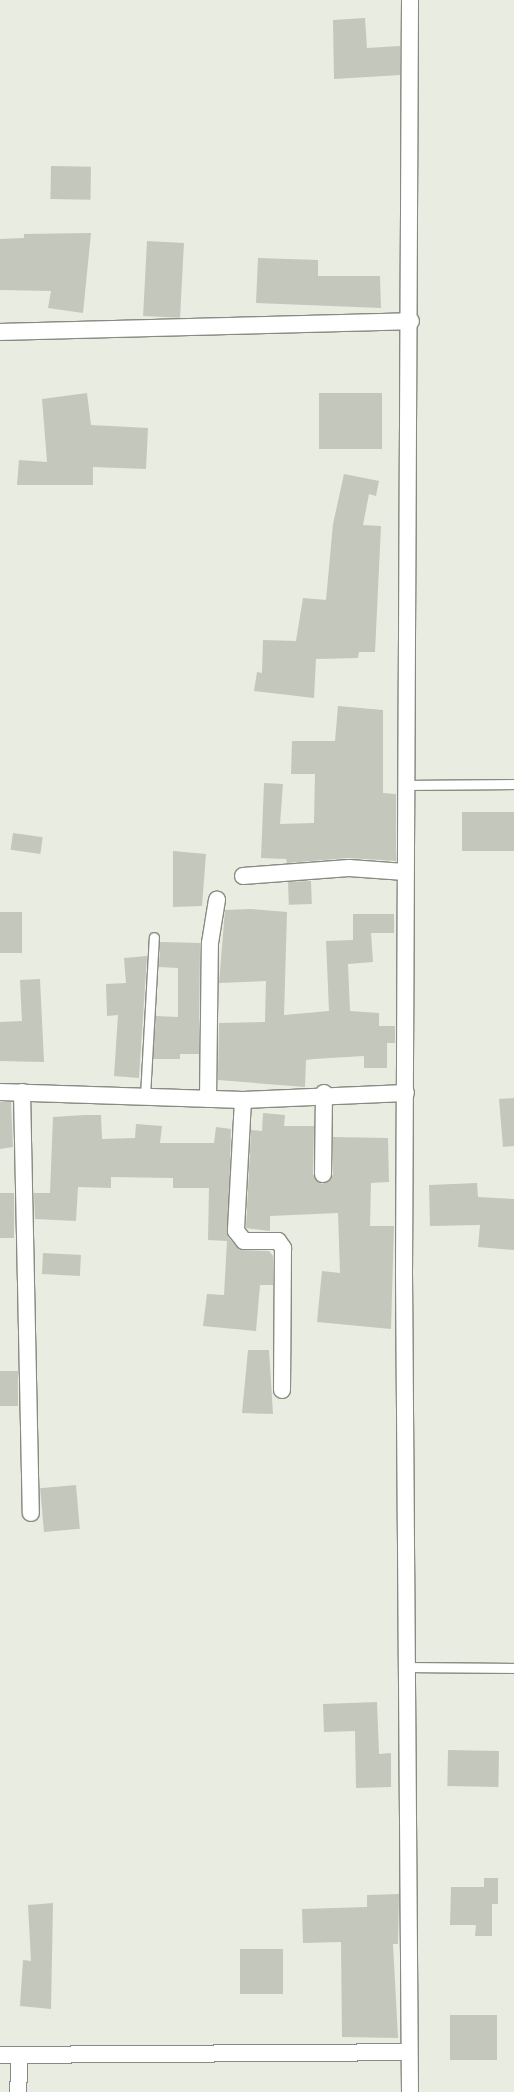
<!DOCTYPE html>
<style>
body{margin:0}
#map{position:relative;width:514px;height:2092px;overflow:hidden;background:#e9ece1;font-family:Mulish,sans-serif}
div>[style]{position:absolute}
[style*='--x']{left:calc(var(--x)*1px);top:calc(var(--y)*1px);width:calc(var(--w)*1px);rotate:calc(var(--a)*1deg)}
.building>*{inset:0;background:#c4c7bc;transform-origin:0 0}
.roads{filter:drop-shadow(1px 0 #888b81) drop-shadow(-1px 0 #888b81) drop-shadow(0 1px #888b81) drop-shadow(0 -1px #888b81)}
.lane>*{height:9px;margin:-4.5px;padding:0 4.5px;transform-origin:4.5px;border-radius:4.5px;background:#fff}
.street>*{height:16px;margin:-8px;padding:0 8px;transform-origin:8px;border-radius:8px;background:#fff}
span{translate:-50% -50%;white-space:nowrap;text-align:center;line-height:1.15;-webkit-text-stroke:5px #f7f9ee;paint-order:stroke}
</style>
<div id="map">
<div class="building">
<i style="clip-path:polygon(365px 18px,367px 48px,400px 46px,400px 75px,334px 79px,333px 20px)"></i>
<i style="left:51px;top:166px;width:40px;height:33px;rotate:1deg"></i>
<i style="clip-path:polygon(91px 233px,83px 313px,48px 308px,51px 291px,0 290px,0 239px,24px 238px,24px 234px)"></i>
<i style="left:147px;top:241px;width:37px;height:75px;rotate:3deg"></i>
<i style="clip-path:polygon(258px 258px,318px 260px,318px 276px,380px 276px,381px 308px,256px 303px)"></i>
<i style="clip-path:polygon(87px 393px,91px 425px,148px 428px,146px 469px,93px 467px,93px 485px,17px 485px,19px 460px,47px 462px,42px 399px)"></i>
<i style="left:319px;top:393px;width:63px;height:56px"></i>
<i style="clip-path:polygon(344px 474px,379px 481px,376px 496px,369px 494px,363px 525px,381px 526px,375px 652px,359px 652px,358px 658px,316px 659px,314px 698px,254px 691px,257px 672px,262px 673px,263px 640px,296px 641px,303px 598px,326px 600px,333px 524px)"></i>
<i style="clip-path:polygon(338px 706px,383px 710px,383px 793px,396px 794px,396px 861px,348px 858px,287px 863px,286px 859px,261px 858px,264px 783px,283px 784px,280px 824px,314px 823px,315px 774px,291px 774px,292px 741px,335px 741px)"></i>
<i style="left:514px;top:812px;width:39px;height:52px;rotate:90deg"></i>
<i style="left:13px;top:833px;width:30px;height:17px;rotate:8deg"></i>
<i style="clip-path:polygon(173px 851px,206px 854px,202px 906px,173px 907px)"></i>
<i style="left:311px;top:881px;width:23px;height:23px;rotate:88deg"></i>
<i style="clip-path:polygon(250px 909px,287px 912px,284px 1015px,329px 1011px,326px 941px,353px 940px,353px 914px,394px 914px,394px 933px,371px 933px,373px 962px,348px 964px,350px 1011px,379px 1013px,379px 1026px,395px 1026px,395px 1043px,387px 1043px,387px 1068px,364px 1068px,364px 1056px,313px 1059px,306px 1060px,305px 1087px,218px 1080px,219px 1023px,265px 1022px,266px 981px,219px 983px,225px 910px)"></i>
<i style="left:0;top:912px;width:22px;height:41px"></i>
<i style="clip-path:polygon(160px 942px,200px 943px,199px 1054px,180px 1054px,180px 1059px,153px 1059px,156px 1016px,178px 1017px,178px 968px,159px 967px)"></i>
<i style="clip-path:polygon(147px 956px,139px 1078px,114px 1076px,118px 1015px,107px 1016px,106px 984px,126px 983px,124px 958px)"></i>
<i style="clip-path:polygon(40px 979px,44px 1062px,0 1061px,0 1022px,22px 1021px,20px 980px)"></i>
<i style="clip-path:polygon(514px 1098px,514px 1146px,503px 1147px,499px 1099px)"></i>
<i style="clip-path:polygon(0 1102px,11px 1102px,13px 1147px,0 1149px)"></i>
<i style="clip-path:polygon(263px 1113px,285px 1115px,284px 1126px,314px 1126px,313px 1174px,322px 1184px,333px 1175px,333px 1137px,388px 1138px,389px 1182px,371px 1183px,370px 1226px,394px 1226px,391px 1329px,317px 1322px,322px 1271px,340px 1273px,338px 1213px,270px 1216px,270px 1231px,246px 1228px,251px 1130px,262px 1131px)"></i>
<i style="clip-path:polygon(85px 1115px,101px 1115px,102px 1139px,135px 1138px,136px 1124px,162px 1126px,160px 1143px,214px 1143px,216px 1127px,231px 1129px,228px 1237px,240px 1250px,269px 1251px,273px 1256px,273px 1285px,260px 1285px,256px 1331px,203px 1326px,207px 1294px,224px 1295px,227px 1241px,208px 1240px,209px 1188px,173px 1188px,173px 1178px,111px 1177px,111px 1188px,78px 1187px,76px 1221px,35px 1219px,34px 1193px,50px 1193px,53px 1117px)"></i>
<i style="clip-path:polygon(477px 1183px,478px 1197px,514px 1199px,514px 1250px,478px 1247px,480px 1225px,430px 1226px,429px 1185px)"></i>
<i style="left:0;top:1193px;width:14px;height:45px"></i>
<i style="left:43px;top:1253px;width:38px;height:21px;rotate:3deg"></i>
<i style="clip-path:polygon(248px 1350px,269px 1350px,273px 1414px,242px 1413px)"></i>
<i style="left:0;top:1371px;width:18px;height:35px"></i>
<i style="left:76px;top:1485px;width:44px;height:36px;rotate:85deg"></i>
<i style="clip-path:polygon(377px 1702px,379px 1754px,391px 1753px,391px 1787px,356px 1788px,355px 1731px,324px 1732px,323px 1704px)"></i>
<i style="left:448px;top:1750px;width:51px;height:36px;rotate:1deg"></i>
<i style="clip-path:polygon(484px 1878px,498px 1878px,498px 1904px,492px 1904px,492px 1936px,475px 1936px,476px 1925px,450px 1925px,451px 1887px,484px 1887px)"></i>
<i style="clip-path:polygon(399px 1894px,398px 1944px,393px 1944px,398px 2038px,342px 2037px,341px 1942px,303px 1943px,302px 1909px,367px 1907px,367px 1895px)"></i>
<i style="clip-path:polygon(53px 1903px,51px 2009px,20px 2006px,23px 1960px,31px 1961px,28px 1905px)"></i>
<i style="left:283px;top:1949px;width:45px;height:43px;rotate:90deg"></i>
<i style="left:450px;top:2015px;width:47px;height:45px"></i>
</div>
<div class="roads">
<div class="lane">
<i style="--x:407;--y:785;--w:107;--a:-0.5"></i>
<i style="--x:145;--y:1096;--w:159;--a:-86.8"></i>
<i style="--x:408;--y:1667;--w:106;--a:0.5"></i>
</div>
<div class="street">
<i style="--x:0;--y:332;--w:411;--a:-1.5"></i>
<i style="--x:243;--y:876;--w:106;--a:-4.3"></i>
<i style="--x:349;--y:868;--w:56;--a:4.1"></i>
<i style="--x:0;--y:1092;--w:243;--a:1.9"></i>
<i style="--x:243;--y:1100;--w:163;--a:-2.5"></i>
<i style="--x:22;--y:1092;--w:421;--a:88.8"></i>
<i style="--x:208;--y:1099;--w:156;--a:-89.3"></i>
<i style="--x:210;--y:943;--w:44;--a:-80.8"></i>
<i style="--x:243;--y:1100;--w:131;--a:93.1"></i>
<i style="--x:236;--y:1231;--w:13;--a:51"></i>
<i style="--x:244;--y:1241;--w:34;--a:0"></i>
<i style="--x:278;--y:1241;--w:9;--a:54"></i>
<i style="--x:283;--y:1248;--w:142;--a:90.4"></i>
<i style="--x:323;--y:1174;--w:81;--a:-89.3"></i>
<i style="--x:0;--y:2055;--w:409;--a:-0.4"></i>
<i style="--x:18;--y:2092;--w:37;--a:-87"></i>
<i style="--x:410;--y:2092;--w:818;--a:-90.42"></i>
<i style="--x:404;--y:1274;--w:1274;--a:-89.73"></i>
</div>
</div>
</div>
